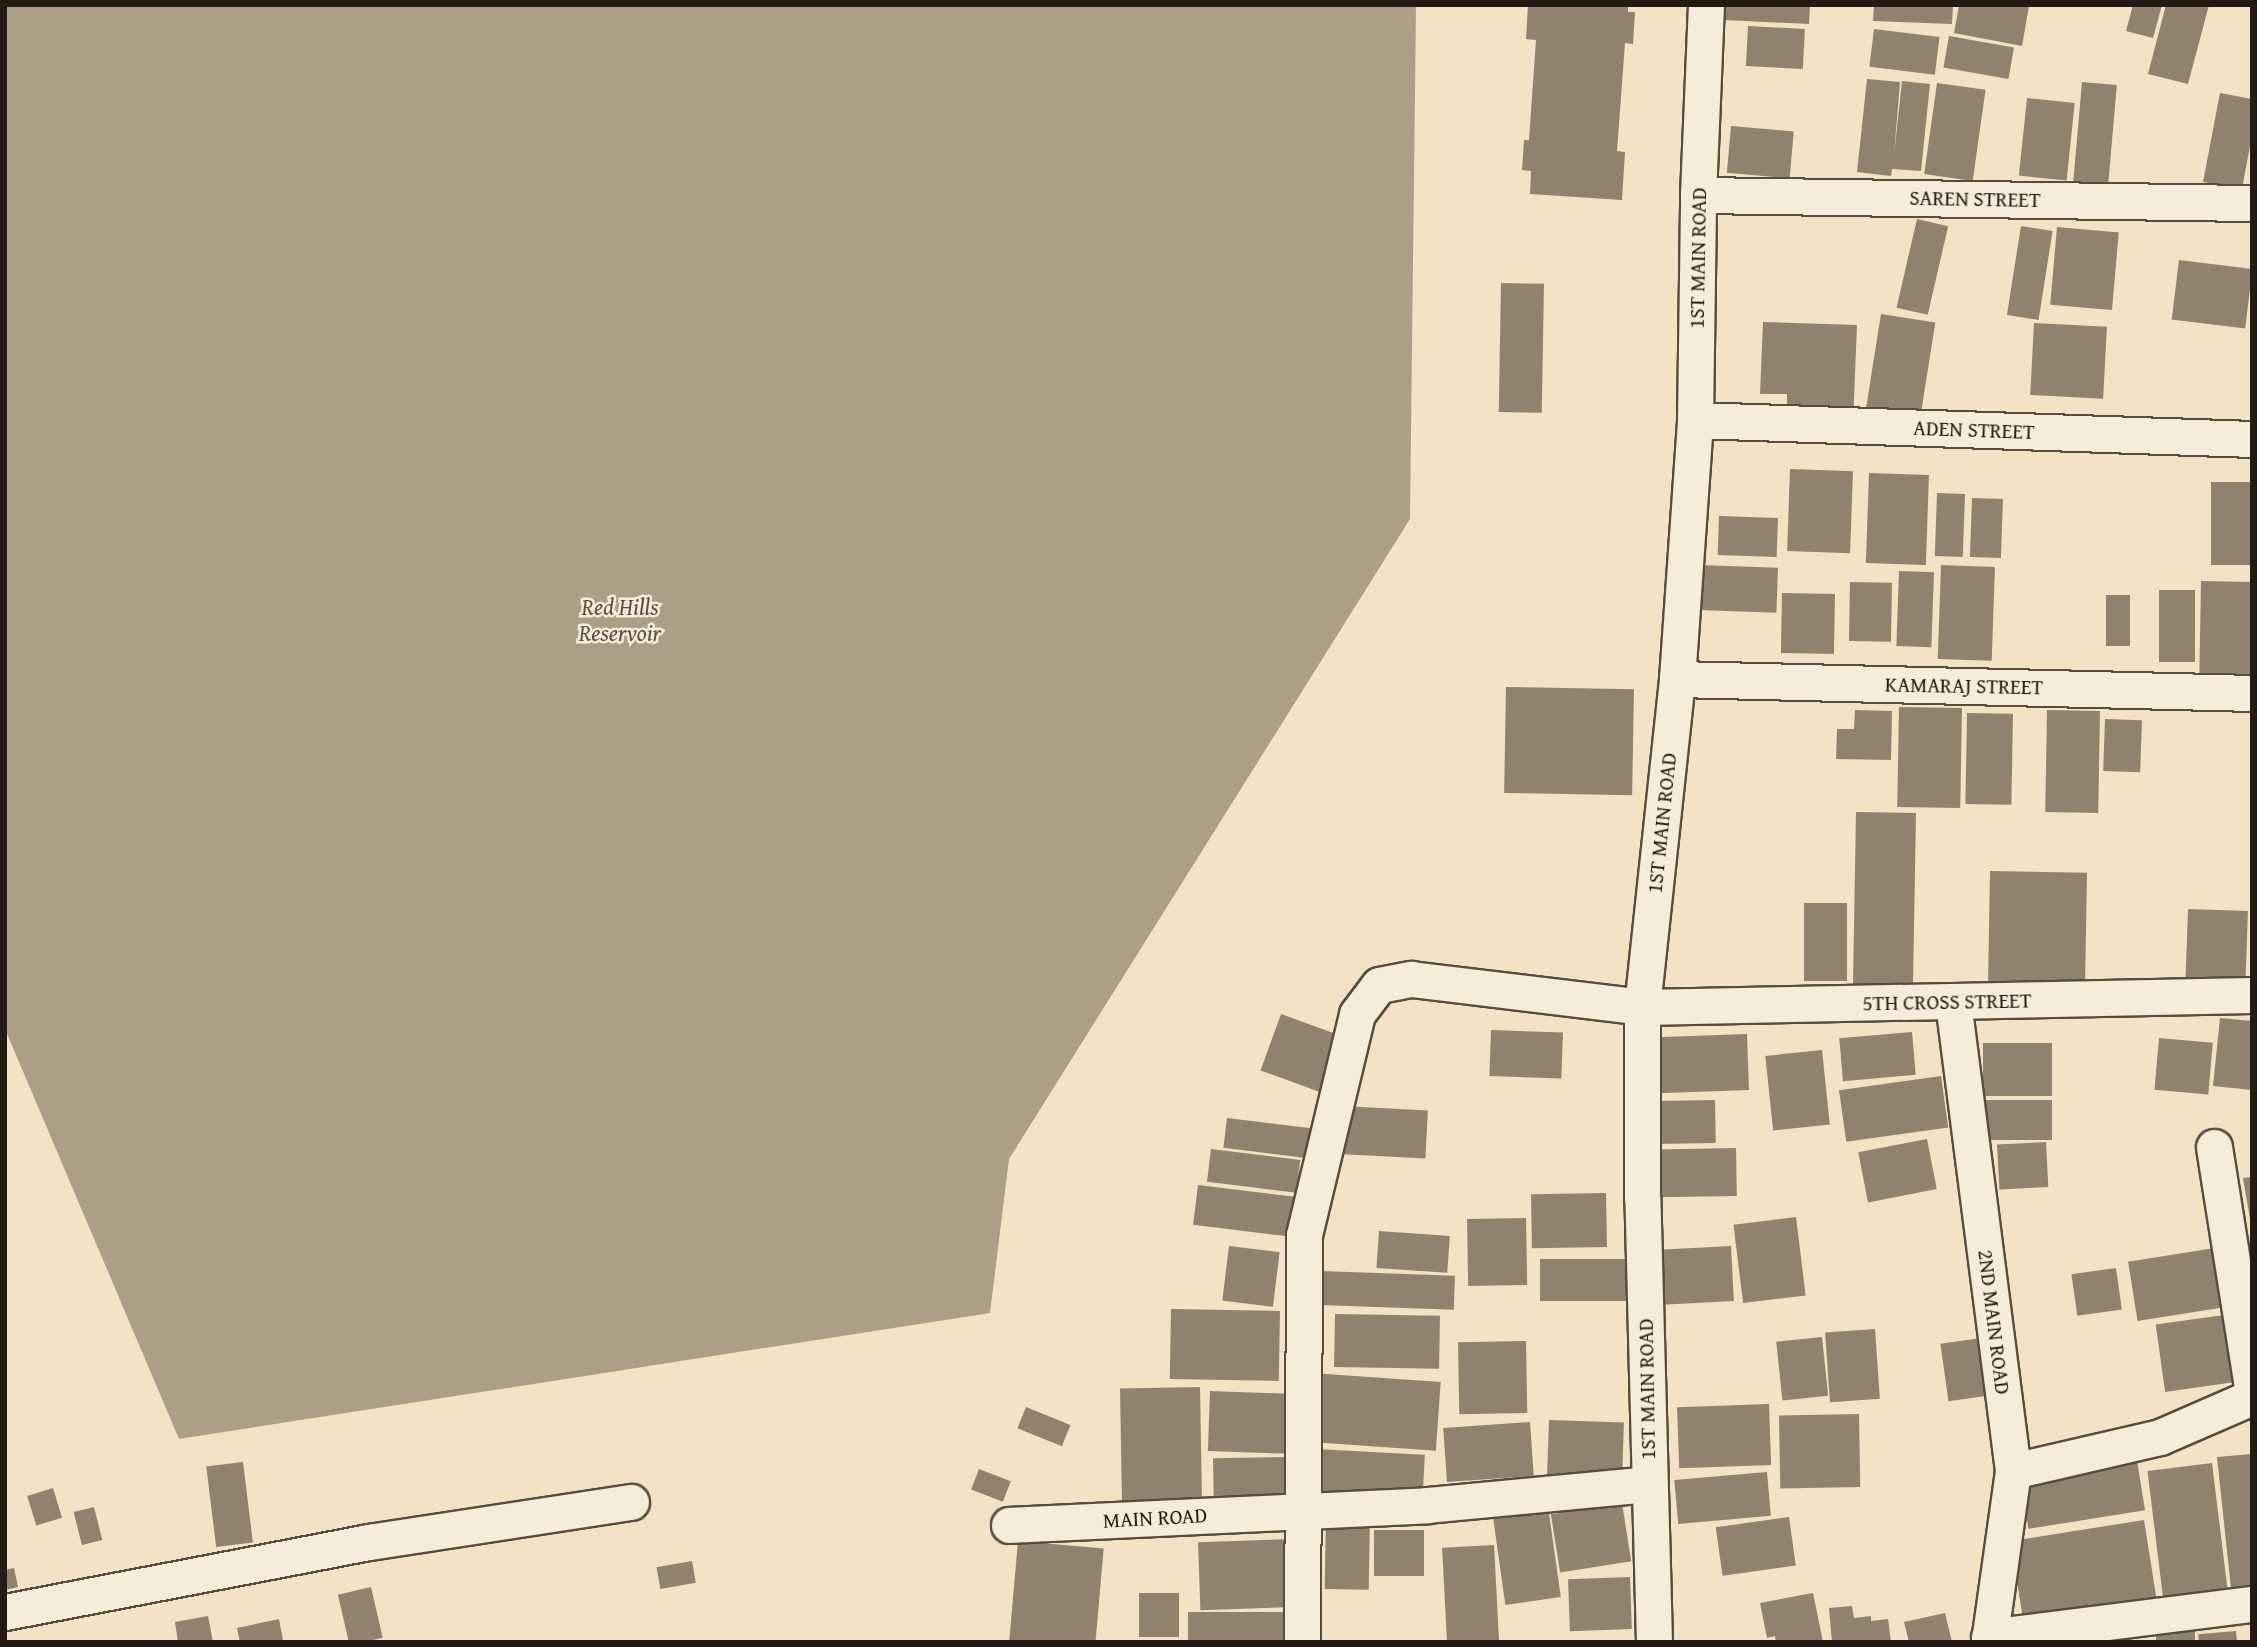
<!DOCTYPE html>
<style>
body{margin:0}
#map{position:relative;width:2257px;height:1647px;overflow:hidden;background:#f3e2c4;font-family:"Gentium Book Plus",serif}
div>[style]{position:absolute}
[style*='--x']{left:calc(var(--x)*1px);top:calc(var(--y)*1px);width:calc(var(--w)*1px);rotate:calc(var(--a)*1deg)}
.water>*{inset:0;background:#ad9e88}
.building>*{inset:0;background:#90826f;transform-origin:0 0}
.roads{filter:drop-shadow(2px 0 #584c3f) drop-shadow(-2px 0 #584c3f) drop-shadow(0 2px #584c3f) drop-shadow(0 -2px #584c3f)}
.minor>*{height:35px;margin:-17.5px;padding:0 17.5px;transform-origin:17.5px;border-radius:17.5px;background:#f7ecd9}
span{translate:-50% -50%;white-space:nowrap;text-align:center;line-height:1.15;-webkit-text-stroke:5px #f7ecd9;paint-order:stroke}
.street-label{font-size:21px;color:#251a13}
.water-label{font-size:23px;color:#5b4f42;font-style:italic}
.frame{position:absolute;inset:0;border:7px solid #251a13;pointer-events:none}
</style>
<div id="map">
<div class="water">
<i style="clip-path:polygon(5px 5px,1416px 5px,1410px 519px,1009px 1159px,990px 1313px,179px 1439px,5px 1029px)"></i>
</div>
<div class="building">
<i style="clip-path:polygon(1528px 5px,1628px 5px,1628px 12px,1635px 12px,1633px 44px,1625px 43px,1617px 151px,1625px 152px,1622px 200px,1530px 194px,1531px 171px,1522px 170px,1524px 140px,1529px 140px,1536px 40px,1526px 39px)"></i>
<i style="clip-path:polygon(1724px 5px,1810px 5px,1809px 24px,1724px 20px)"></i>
<i style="clip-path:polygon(1874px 5px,1953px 5px,1952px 24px,1873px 21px)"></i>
<i style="clip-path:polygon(1959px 5px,2029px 6px,2022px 46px,1954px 33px)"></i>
<i style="clip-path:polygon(2133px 5px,2162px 5px,2153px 38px,2126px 31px)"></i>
<i style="clip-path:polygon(2166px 5px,2209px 5px,2188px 84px,2148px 74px)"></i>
<i style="left:1748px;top:26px;width:57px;height:40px;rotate:3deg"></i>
<i style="left:1874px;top:29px;width:66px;height:38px;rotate:7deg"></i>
<i style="left:1949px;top:36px;width:66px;height:32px;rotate:10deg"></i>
<i style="clip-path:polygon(1867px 79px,1900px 82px,1894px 155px,1902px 81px,1930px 84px,1921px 171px,1892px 169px,1891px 176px,1857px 172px)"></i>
<i style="left:2082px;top:82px;width:35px;height:102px;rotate:5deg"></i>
<i style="left:1937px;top:83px;width:49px;height:92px;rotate:8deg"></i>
<i style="clip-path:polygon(2220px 93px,2252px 99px,2252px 135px,2242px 189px,2203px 182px)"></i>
<i style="left:2027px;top:98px;width:48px;height:78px;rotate:6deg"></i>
<i style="left:1731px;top:126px;width:63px;height:47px;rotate:5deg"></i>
<i style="left:1917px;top:219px;width:32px;height:91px;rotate:13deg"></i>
<i style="left:2021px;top:226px;width:32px;height:90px;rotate:9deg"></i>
<i style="left:2057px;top:227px;width:62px;height:78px;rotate:5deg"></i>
<i style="left:2179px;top:260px;width:74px;height:60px;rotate:7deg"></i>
<i style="left:1501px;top:283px;width:43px;height:129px;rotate:1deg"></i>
<i style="left:1881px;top:314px;width:55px;height:97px;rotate:9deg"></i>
<i style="clip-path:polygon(1763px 322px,1857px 325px,1853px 423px,1787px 407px,1787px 394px,1760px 394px)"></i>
<i style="left:2034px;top:323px;width:73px;height:72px;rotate:3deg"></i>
<i style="left:1790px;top:469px;width:63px;height:82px;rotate:2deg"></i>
<i style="left:1869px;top:473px;width:60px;height:90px;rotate:2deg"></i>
<i style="left:2211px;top:482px;width:41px;height:83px"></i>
<i style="left:1937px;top:493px;width:28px;height:63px;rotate:2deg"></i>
<i style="left:1972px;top:498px;width:31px;height:59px;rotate:2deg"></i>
<i style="left:1719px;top:516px;width:59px;height:39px;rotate:2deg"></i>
<i style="left:1700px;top:565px;width:78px;height:45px;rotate:2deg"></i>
<i style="left:1941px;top:565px;width:54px;height:94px;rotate:2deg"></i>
<i style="left:1899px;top:571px;width:35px;height:75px;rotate:2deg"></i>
<i style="left:2201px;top:581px;width:51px;height:100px;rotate:1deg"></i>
<i style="left:1850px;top:582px;width:42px;height:59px;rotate:1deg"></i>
<i style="left:2159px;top:590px;width:36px;height:72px"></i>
<i style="left:1782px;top:593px;width:53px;height:60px;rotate:1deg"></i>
<i style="left:2106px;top:595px;width:24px;height:51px"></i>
<i style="left:1506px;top:687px;width:128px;height:106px;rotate:1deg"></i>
<i style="left:1899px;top:707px;width:63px;height:100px;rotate:1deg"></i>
<i style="clip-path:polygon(1855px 710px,1892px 711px,1891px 760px,1836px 759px,1837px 729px,1854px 729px)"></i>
<i style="left:2047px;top:710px;width:53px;height:102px;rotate:1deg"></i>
<i style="left:1967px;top:713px;width:46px;height:91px;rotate:1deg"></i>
<i style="left:2105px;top:719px;width:37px;height:52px;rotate:2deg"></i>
<i style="left:1856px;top:812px;width:60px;height:178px;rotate:1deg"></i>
<i style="left:1990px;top:871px;width:97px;height:110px;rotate:1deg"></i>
<i style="left:1804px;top:903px;width:43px;height:78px"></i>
<i style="left:2188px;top:909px;width:60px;height:70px;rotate:2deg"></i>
<i style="left:1281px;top:1014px;width:66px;height:60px;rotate:20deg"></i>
<i style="clip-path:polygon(2220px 1018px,2252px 1021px,2252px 1090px,2213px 1086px)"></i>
<i style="left:1491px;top:1030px;width:72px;height:46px;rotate:2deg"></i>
<i style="left:1912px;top:1032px;width:43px;height:73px;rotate:85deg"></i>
<i style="left:1747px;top:1034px;width:56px;height:91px;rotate:88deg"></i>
<i style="left:2159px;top:1038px;width:54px;height:52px;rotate:5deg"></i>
<i style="left:1983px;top:1043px;width:69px;height:53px"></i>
<i style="left:1822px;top:1050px;width:75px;height:57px;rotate:84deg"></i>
<i style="left:1941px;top:1076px;width:52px;height:103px;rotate:82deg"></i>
<i style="left:1715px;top:1100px;width:43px;height:60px;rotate:89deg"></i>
<i style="left:1985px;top:1100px;width:67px;height:40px"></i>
<i style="left:1342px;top:1106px;width:86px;height:48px;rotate:3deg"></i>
<i style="left:1227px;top:1118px;width:87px;height:30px;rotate:7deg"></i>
<i style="left:1927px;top:1139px;width:51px;height:70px;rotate:79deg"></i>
<i style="left:2046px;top:1142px;width:45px;height:49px;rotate:87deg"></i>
<i style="left:1736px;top:1148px;width:48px;height:79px;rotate:89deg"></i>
<i style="left:1211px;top:1149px;width:90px;height:33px;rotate:7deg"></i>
<i style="clip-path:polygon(2252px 1177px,2252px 1219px,2250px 1219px,2243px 1178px)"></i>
<i style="left:1198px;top:1185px;width:101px;height:40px;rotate:7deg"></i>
<i style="left:1606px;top:1193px;width:54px;height:75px;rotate:89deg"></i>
<i style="left:1796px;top:1217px;width:79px;height:63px;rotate:83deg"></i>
<i style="left:1526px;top:1218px;width:67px;height:59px;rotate:89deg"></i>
<i style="left:1379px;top:1231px;width:71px;height:37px;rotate:4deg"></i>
<i style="left:1229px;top:1246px;width:51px;height:55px;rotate:7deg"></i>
<i style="left:1731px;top:1246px;width:55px;height:77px;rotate:87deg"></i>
<i style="left:2221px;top:1247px;width:60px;height:94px;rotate:81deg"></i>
<i style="left:1631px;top:1259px;width:42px;height:91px;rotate:90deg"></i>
<i style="left:2116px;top:1268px;width:42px;height:45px;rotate:82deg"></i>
<i style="left:1321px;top:1271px;width:134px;height:34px;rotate:2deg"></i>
<i style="left:1171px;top:1309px;width:109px;height:70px;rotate:1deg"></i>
<i style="left:1335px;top:1314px;width:105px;height:53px;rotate:1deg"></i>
<i style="left:2224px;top:1315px;width:68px;height:69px;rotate:82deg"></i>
<i style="left:1875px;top:1329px;width:70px;height:50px;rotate:86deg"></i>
<i style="left:1822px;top:1337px;width:59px;height:46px;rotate:84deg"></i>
<i style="left:1981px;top:1338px;width:58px;height:41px;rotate:82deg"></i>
<i style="left:1526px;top:1341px;width:72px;height:68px;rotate:89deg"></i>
<i style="left:1312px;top:1373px;width:129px;height:69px;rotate:4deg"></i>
<i style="left:1200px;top:1387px;width:115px;height:80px;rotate:89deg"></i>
<i style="left:1210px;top:1391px;width:80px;height:60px;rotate:2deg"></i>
<i style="left:1769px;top:1404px;width:61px;height:92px;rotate:88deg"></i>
<i style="left:1026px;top:1407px;width:48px;height:23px;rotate:22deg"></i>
<i style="left:1859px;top:1414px;width:73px;height:80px;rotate:89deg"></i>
<i style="left:1549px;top:1420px;width:75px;height:60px;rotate:2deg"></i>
<i style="left:1530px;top:1422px;width:54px;height:87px;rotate:86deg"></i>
<i style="left:1315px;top:1449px;width:110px;height:48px;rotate:3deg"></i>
<i style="clip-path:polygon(2252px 1454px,2252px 1596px,2232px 1598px,2217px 1457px)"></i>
<i style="left:1291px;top:1457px;width:45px;height:78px;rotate:89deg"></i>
<i style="left:2137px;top:1460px;width:51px;height:118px;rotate:81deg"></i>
<i style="left:243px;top:1462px;width:81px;height:37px;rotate:83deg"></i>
<i style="left:2212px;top:1463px;width:131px;height:65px;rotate:83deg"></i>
<i style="left:979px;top:1469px;width:34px;height:22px;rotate:21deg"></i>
<i style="left:1767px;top:1472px;width:44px;height:93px;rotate:85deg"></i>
<i style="left:53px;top:1488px;width:31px;height:27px;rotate:73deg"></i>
<i style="left:1622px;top:1503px;width:59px;height:72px;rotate:81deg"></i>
<i style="left:1548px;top:1506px;width:92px;height:56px;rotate:82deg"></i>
<i style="left:94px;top:1507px;width:34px;height:21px;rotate:76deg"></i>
<i style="left:1326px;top:1515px;width:44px;height:74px;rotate:1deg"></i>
<i style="left:1789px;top:1517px;width:49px;height:74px;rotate:82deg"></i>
<i style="left:2144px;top:1520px;width:85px;height:135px;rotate:81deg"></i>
<i style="left:1374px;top:1530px;width:50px;height:46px"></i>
<i style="left:1290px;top:1539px;width:68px;height:92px;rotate:88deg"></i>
<i style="left:1018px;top:1541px;width:86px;height:101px;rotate:5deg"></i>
<i style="left:1494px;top:1545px;width:97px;height:52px;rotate:87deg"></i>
<i style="left:692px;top:1561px;width:22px;height:36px;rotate:80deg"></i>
<i style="clip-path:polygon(14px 1568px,18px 1587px,5px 1590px,5px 1570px)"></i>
<i style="left:1630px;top:1577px;width:52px;height:62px;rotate:88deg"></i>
<i style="left:371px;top:1587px;width:52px;height:34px;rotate:77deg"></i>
<i style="left:1179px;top:1593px;width:44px;height:40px;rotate:90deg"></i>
<i style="clip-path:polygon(1813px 1593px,1823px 1642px,1776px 1642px,1775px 1636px,1767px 1638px,1760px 1603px)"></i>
<i style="clip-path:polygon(1852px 1606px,1854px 1618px,1871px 1616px,1871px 1621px,1888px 1619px,1891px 1642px,1832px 1642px,1829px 1608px)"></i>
<i style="left:1286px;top:1612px;width:30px;height:98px;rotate:90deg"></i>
<i style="clip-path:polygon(1945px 1613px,1952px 1642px,1909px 1642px,1904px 1622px)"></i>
<i style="clip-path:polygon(208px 1616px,213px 1642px,178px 1642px,175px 1622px)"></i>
<i style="clip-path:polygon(279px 1619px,283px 1640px,240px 1642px,237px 1628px)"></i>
<i style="clip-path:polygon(2195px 1631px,2195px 1642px,2156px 1642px,2156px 1633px)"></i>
<i style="left:2236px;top:1631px;width:11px;height:38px;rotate:85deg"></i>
</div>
<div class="roads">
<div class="minor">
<i style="--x:1698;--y:195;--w:554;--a:0.83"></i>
<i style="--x:1695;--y:420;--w:557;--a:1.95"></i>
<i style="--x:1677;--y:679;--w:575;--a:1.39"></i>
<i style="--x:1953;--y:1002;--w:473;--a:82.7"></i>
<i style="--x:2013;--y:1471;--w:173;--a:98"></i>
<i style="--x:2214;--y:1147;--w:243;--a:81"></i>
<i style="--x:2013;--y:1471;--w:151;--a:-13"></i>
<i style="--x:2160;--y:1437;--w:100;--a:-23.5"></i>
<i style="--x:1009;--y:1525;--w:418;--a:-2.7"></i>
<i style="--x:1427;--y:1505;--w:223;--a:-5.4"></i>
<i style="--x:5;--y:1612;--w:371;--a:-10.9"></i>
<i style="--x:369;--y:1542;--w:265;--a:-8.7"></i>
<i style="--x:1989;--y:1637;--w:265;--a:-7.2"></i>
<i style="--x:1302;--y:1642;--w:407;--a:-89.7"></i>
<i style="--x:1304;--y:1235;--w:227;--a:-76.5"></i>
<i style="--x:1357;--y:1014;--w:36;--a:-53"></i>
<i style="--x:1379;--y:985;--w:33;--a:-11"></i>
<i style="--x:1411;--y:979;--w:233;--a:6.9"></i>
<i style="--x:1642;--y:1007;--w:610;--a:-1.13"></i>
<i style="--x:1654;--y:1642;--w:444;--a:-91.5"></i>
<i style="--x:1642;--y:1198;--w:191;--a:-90"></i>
<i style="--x:1642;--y:1007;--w:330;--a:-83.9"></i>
<i style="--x:1677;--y:679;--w:260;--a:-86"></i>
<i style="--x:1695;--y:420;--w:225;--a:-89.2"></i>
<i style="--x:1698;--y:195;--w:190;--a:-87.6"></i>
</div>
</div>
<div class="street-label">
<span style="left:1975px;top:199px;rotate:1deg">SAREN STREET</span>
<span style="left:1698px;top:258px;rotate:-89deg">1ST MAIN ROAD</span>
<span style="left:1974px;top:430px;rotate:2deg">ADEN STREET</span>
<span style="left:1964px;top:686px;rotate:1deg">KAMARAJ STREET</span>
<span style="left:1662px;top:823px;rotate:-84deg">1ST MAIN ROAD</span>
<span style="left:1947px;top:1002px;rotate:-1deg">5TH CROSS STREET</span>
<span style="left:1994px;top:1322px;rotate:83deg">2ND MAIN ROAD</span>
<span style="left:1647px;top:1389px;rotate:-91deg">1ST MAIN ROAD</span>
<span style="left:1155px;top:1518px;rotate:-3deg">MAIN ROAD</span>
</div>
<div class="water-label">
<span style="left:620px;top:620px">Red Hills<br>Reservoir</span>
</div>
<div class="frame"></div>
</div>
